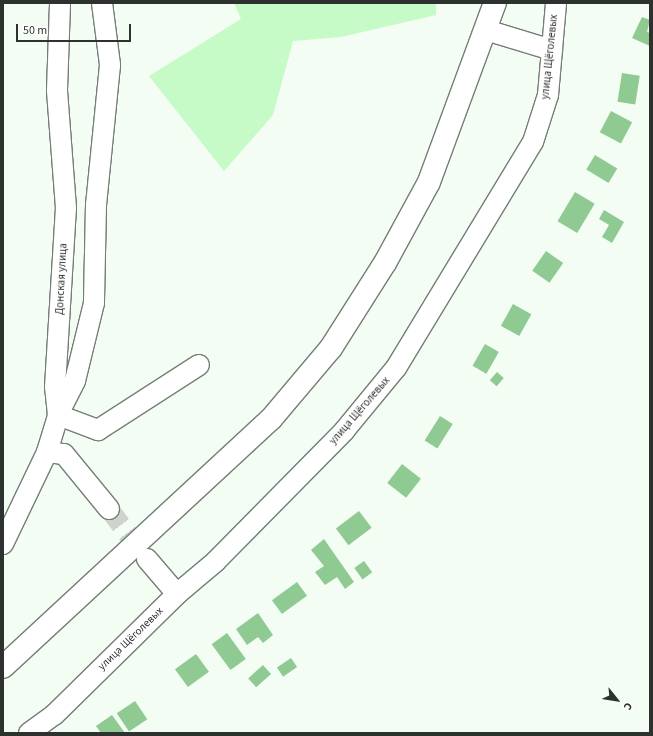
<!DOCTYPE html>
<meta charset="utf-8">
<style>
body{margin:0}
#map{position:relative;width:653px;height:736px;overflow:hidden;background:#f3fdf3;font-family:"Source Sans 3",sans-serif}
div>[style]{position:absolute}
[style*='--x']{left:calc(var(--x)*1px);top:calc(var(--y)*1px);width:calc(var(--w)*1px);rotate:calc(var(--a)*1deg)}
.green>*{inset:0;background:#c6fac7}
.building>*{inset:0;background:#90ca93;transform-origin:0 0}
.minor-tunnel>*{height:20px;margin-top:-10px;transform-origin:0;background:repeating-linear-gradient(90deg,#ccd4cc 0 20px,transparent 0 30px)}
.roads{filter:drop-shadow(1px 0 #757e75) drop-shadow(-1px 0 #757e75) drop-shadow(0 1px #757e75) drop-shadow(0 -1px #757e75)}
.minor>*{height:20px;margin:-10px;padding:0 10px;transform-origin:10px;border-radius:10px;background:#fff}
.major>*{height:22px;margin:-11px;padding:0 11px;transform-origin:11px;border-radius:11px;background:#fff}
span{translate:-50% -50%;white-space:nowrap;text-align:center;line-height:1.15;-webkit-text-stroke:3.5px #fff;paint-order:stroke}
.street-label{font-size:11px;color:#2e322e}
.frame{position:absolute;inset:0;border:4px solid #2e322e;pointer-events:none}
.north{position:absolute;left:597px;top:680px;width:40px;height:40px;-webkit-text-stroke:3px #fff;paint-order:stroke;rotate:120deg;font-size:11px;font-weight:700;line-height:16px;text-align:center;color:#2e322e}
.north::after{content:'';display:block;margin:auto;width:14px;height:18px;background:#2e322e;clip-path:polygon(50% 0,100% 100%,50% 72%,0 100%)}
.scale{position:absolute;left:16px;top:24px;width:115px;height:18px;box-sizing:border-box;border:2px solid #2e322e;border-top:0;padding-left:5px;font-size:12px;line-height:14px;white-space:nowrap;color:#2e322e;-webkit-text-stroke:3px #fff;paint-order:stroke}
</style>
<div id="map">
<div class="green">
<i style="clip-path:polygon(234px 3px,436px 3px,436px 15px,341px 37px,293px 41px,273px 115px,224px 171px,149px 76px,241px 19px)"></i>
</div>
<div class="building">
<i style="clip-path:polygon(642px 17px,650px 20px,647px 32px,650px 33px,650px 46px,632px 38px)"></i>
<i style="left:622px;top:73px;width:18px;height:29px;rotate:9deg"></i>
<i style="left:611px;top:111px;width:24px;height:24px;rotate:28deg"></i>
<i style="left:595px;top:155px;width:26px;height:17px;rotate:31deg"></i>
<i style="left:575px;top:192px;width:23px;height:34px;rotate:31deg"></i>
<i style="clip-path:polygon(604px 210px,624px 222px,612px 243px,602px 237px,609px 225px,599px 219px)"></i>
<i style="left:546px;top:251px;width:21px;height:24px;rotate:35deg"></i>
<i style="left:513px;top:304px;width:21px;height:25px;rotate:29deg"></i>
<i style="left:485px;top:344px;width:16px;height:25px;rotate:30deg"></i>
<i style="left:497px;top:372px;width:9px;height:11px;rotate:41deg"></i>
<i style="left:440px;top:416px;width:15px;height:29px;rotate:32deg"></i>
<i style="left:402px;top:464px;width:24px;height:24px;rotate:38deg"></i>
<i style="left:359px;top:511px;width:21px;height:29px;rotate:53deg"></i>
<i style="clip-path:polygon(324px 539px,354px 582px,345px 589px,337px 577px,325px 585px,315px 572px,324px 566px,311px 550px)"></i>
<i style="left:364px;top:561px;width:14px;height:12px;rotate:54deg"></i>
<i style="left:297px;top:582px;width:17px;height:31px;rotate:54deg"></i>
<i style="clip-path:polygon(258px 613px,273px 635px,263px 643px,258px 637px,247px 645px,236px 629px)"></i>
<i style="left:227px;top:633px;width:32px;height:19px;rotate:54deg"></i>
<i style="left:196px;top:654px;width:22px;height:26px;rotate:54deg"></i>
<i style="left:291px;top:658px;width:11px;height:17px;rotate:56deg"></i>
<i style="left:263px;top:665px;width:12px;height:20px;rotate:48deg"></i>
<i style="left:135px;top:701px;width:22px;height:22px;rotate:56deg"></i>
<i style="clip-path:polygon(112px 715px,125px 733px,101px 733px,96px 726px)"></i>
</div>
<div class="minor-tunnel">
<i style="--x:109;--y:509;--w:60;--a:53.1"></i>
</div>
<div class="roads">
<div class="minor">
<i style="--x:102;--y:3;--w:63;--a:82.6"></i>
<i style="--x:110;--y:65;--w:141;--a:95.7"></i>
<i style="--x:96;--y:205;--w:98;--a:91.2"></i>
<i style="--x:94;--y:303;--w:80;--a:103.7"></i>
<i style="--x:75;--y:381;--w:38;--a:117"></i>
<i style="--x:58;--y:415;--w:43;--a:20.6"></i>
<i style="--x:98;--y:430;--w:120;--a:-32.8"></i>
<i style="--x:486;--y:30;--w:69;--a:16.9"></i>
<i style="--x:47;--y:452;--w:17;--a:7"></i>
<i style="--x:64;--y:454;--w:71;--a:50.7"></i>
<i style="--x:3;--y:544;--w:102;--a:-64.4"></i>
<i style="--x:47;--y:452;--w:39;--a:-73"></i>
<i style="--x:58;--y:415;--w:28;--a:-96"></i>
<i style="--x:55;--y:387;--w:179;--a:-86.5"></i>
<i style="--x:66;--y:208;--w:118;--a:-94.4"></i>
<i style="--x:57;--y:90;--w:87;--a:-88"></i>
<i style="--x:147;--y:559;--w:46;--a:49.4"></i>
<i style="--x:29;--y:733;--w:31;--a:-36"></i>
<i style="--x:54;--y:715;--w:173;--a:-44.5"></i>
<i style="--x:177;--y:594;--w:50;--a:-40.1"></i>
<i style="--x:215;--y:562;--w:184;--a:-45.4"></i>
<i style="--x:344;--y:431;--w:82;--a:-50.5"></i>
<i style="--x:396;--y:368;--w:264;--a:-58.8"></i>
<i style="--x:533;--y:142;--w:49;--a:-72.3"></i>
<i style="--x:548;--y:95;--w:92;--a:-85"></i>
</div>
<div class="major">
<i style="--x:3;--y:667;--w:365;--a:-42.8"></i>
<i style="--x:271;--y:419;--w:93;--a:-49.8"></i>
<i style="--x:331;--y:348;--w:101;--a:-57.6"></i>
<i style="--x:385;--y:263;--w:92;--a:-61.5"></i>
<i style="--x:429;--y:182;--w:191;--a:-69.8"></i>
</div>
</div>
<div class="street-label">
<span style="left:550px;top:57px;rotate:-84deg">улица Щёголевых</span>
<span style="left:62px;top:279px;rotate:-87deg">Донская улица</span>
<span style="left:360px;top:411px;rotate:-49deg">улица Щёголевых</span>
<span style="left:131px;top:639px;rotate:-44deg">улица Щёголевых</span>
</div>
<div class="frame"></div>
<div class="north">С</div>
<div class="scale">50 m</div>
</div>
